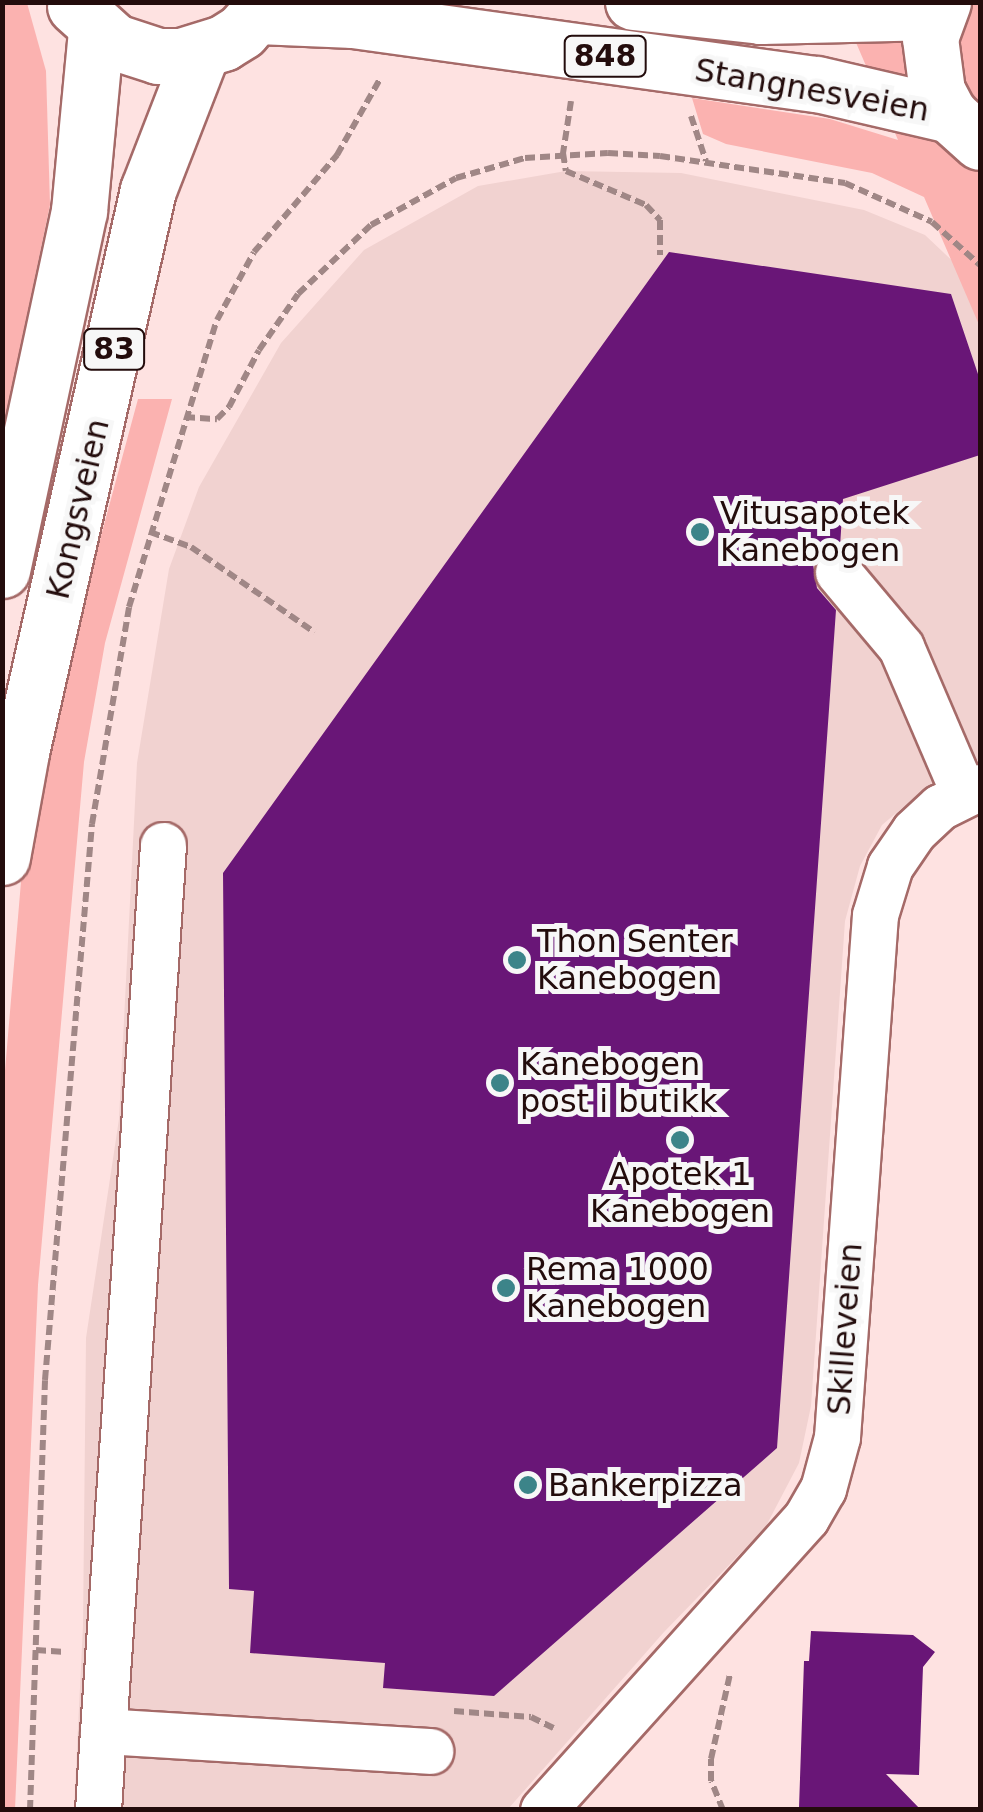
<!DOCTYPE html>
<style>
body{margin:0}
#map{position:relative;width:983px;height:1812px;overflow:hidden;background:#fee2e1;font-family:"DejaVu Sans",sans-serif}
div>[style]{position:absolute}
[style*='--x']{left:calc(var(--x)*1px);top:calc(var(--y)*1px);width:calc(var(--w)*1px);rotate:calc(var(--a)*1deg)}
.built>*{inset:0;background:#f1d2d0}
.green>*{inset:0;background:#fbb2b0}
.building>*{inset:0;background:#691677}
.path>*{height:6px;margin-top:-3px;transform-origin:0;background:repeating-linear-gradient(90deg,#a08786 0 10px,transparent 0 15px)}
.roads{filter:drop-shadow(2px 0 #a56a68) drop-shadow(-2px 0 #a56a68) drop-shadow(0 2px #a56a68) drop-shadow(0 -2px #a56a68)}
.minor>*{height:45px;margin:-22.5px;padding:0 22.5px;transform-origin:22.5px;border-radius:22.5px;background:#fff}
.major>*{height:55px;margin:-27.5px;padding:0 27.5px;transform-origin:27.5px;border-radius:27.5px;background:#fff}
.highway>*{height:55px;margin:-27.5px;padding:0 27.5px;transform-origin:27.5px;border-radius:27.5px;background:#fff}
.dots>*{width:28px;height:28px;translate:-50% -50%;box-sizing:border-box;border:5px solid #f7f7f7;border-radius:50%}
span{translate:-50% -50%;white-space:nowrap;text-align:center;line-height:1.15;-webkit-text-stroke:10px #f7f7f7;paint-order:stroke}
.shield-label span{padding:2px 8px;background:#f7f7f7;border:2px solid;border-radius:8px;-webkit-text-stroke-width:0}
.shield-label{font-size:30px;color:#230c0c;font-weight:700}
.street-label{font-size:32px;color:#230c0c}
.poi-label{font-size:32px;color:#230c0c}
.left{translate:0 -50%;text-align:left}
.frame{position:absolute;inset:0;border:5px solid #230c0c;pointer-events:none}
</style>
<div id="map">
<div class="built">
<i style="clip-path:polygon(566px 171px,681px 173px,864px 210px,925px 235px,980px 287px,980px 759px,948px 769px,882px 825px,860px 866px,845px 921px,811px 1406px,799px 1463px,765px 1528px,664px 1632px,508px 1809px,74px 1810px,83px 1626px,86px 1338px,119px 1119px,137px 763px,169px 569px,199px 487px,281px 343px,364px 250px,478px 186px)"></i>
</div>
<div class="green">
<i style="clip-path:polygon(3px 2px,27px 3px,46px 71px,50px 205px,3px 430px)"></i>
<i style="clip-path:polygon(847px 3px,980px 3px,980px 327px,924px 197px,872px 173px,726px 144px,703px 134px,692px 98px,830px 119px,898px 140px,854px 38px)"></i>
<i style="clip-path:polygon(138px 399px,172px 399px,105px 643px,84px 762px,38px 1285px,15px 1809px,3px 1810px,2px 1106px,22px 870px,71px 647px)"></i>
</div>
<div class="building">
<i style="clip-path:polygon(669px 252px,951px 294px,980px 380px,980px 455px,843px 499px,840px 547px,822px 551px,813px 564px,817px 588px,836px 610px,777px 1448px,494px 1696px,383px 1688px,385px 1663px,250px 1653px,254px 1591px,229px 1589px,223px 873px)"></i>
<i style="clip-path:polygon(811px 1631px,913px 1635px,935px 1652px,923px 1667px,919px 1775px,886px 1774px,921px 1810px,799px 1808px,804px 1661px,809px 1661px)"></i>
</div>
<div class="path">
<i style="--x:571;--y:101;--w:53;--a:98.7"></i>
<i style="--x:563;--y:153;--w:18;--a:81"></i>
<i style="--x:566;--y:171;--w:87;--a:23"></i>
<i style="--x:646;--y:205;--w:21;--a:47"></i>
<i style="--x:660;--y:220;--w:35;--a:90"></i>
<i style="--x:691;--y:116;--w:47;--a:71.6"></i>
<i style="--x:185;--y:417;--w:32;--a:4"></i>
<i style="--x:217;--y:419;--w:17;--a:-45"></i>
<i style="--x:229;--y:407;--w:64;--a:-62.2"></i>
<i style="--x:259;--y:350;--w:68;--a:-55.1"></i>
<i style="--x:298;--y:294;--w:100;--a:-43.4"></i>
<i style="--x:371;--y:225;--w:97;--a:-28.9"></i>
<i style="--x:456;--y:178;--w:72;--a:-16.2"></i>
<i style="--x:525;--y:158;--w:83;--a:-3.4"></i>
<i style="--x:608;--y:153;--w:52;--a:3.3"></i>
<i style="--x:660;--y:156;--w:187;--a:8.3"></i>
<i style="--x:845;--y:183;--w:95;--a:24.1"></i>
<i style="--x:932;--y:222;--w:64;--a:41.9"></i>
<i style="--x:150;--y:532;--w:44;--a:20.1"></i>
<i style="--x:191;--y:547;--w:150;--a:34.6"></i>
<i style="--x:36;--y:1650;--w:29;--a:4"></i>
<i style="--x:454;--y:1711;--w:77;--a:4.5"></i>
<i style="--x:531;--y:1717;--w:25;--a:26"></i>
<i style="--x:30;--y:1810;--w:430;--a:-88"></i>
<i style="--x:45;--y:1380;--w:558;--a:-85.17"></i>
<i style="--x:92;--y:824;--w:220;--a:-80.3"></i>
<i style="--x:129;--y:607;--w:300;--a:-73"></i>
<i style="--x:217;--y:320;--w:77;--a:-61.4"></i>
<i style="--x:254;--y:252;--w:128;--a:-49.4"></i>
<i style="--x:337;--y:155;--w:87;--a:-60.5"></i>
<i style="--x:723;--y:1810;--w:31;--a:-112"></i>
<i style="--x:711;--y:1781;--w:22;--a:-90"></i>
<i style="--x:711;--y:1759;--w:87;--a:-77.4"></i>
</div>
<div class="roads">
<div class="minor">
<i style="--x:838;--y:572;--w:98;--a:50"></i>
<i style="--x:901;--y:647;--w:160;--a:66.8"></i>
<i style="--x:163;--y:845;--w:888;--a:93.87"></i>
<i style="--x:103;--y:1731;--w:328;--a:3.5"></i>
<i style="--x:98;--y:1810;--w:79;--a:-86.4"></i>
<i style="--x:543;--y:1810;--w:393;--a:-48"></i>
<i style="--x:806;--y:1518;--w:34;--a:-60"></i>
<i style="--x:823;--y:1489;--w:54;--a:-74.9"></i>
<i style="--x:837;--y:1437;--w:523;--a:-85.84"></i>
<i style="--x:875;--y:915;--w:51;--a:-73"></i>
<i style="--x:890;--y:866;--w:42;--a:-55.6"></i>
<i style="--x:914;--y:831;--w:35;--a:-43"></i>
<i style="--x:940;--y:807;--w:45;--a:-26.6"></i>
</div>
<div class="major">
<i style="--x:633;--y:2;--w:129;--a:6.2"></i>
<i style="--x:761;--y:16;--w:176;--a:-1.3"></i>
<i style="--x:943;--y:2;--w:38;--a:110"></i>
<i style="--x:930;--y:38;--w:53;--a:82.5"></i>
<i style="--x:937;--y:91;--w:27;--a:62"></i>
<i style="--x:950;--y:115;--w:40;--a:42"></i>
<i style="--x:258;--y:16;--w:95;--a:2.4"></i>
<i style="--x:353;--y:20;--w:468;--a:7.9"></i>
<i style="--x:817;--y:84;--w:137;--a:13.1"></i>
</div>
<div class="highway">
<i style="--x:717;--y:2;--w:46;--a:17.7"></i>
<i style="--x:75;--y:6;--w:54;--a:42"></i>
<i style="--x:115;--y:42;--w:45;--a:18"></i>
<i style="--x:158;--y:56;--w:23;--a:0"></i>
<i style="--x:181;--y:56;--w:44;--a:-17.2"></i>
<i style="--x:223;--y:43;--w:22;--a:-32"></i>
<i style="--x:242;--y:31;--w:38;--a:-49"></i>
<i style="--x:2;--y:570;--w:367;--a:-77.9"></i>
<i style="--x:79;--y:211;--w:182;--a:-84.6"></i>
<i style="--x:2;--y:857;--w:107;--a:-79.7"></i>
<i style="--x:21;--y:752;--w:576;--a:-77.27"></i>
<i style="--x:148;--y:190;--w:149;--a:-68.8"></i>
</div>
</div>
<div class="dots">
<i style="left:700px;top:532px;background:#3c8489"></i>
<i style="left:517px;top:960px;background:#3c8489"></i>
<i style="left:500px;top:1083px;background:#3c8489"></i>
<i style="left:680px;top:1140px;background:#3c8489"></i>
<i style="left:506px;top:1288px;background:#3c8489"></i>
<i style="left:528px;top:1485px;background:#3c8489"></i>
</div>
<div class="shield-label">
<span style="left:605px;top:56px">848</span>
<span style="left:114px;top:349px">83</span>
</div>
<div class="street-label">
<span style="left:812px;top:90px;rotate:10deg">Stangnesveien</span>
<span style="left:78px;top:509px;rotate:-77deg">Kongsveien</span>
<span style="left:845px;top:1329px;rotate:-86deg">Skilleveien</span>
</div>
<div class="poi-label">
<span class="left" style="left:720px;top:532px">Vitusapotek<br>Kanebogen</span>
<span class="left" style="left:537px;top:960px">Thon Senter<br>Kanebogen</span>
<span class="left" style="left:520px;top:1083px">Kanebogen<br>post i butikk</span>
<span style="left:680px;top:1193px">Apotek 1<br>Kanebogen</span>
<span class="left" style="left:526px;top:1288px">Rema 1000<br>Kanebogen</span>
<span class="left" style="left:548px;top:1485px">Bankerpizza</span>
</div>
<div class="frame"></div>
</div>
